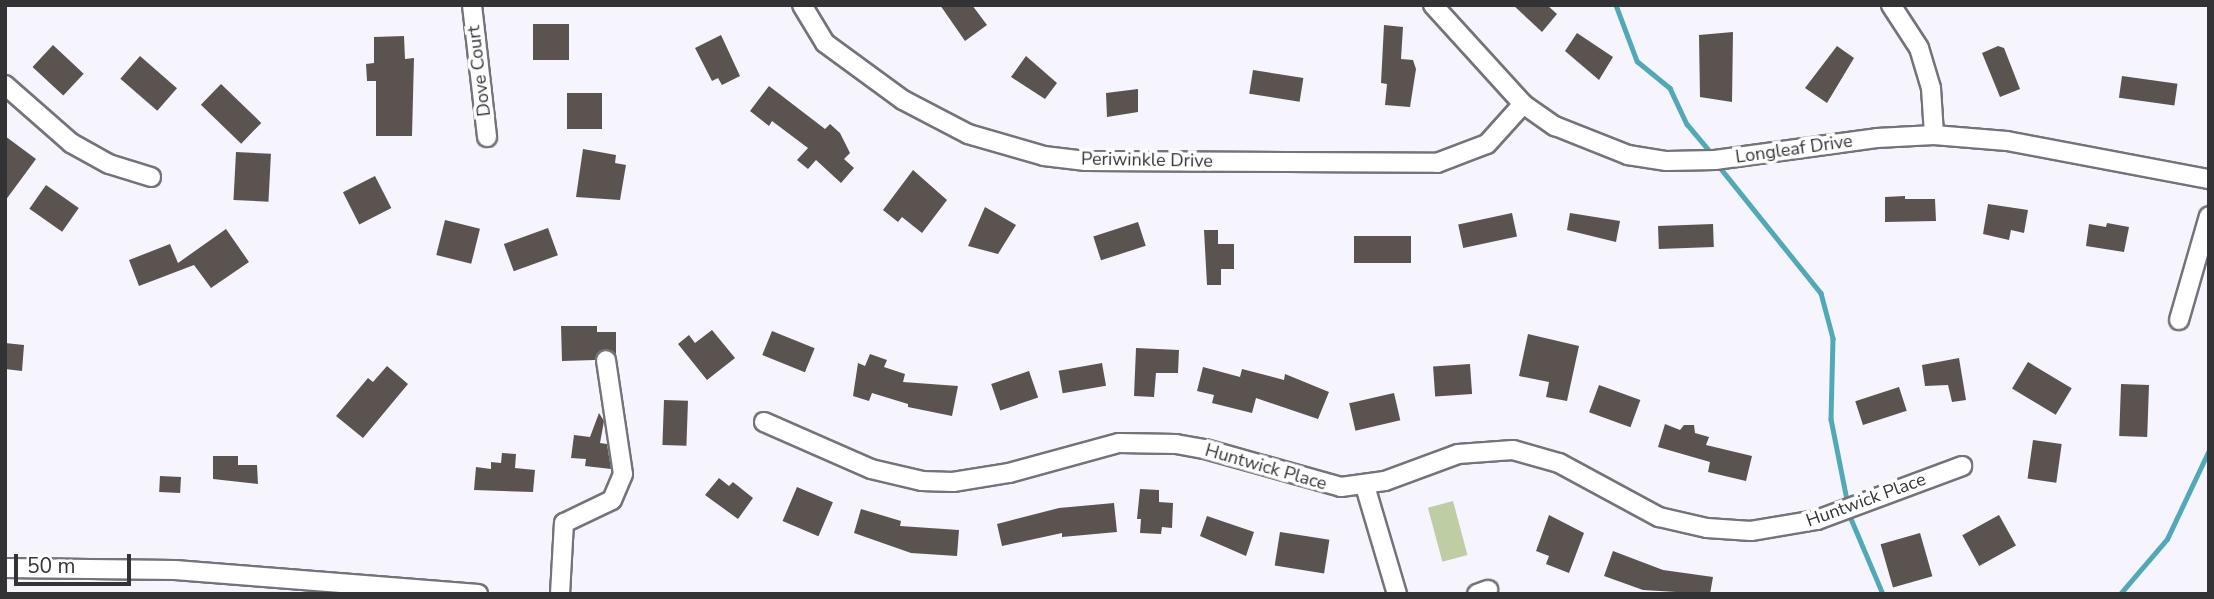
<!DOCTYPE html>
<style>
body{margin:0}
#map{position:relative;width:2214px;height:599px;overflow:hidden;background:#f6f5fd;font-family:"Nunito Sans",sans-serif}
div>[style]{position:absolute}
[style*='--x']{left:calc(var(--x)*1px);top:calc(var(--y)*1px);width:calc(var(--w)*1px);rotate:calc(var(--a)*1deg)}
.green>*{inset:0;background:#becda4;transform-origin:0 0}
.stream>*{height:4.5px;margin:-2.25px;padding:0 2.25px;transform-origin:2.25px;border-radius:2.25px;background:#51a9b8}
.building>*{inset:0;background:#5a5350;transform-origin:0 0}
.roads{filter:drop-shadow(2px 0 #74737a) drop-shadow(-2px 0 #74737a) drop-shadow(0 2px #74737a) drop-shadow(0 -2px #74737a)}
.minor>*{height:18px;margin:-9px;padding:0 9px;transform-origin:9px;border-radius:9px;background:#fff}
span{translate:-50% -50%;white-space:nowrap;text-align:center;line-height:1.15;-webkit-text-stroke:7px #fff;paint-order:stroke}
.street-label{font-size:18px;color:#333336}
.frame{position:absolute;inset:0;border:7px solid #333336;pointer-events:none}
.scale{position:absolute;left:14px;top:554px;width:117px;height:32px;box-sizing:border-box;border:4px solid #333336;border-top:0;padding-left:9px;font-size:21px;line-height:24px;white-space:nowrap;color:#333336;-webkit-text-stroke:5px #fff;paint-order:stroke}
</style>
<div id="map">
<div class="green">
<i style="left:1453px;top:501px;width:56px;height:26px;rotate:75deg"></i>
</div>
<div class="stream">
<i style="--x:1616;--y:5;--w:60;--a:69.4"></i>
<i style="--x:1637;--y:61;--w:43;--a:39.3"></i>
<i style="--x:1670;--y:88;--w:40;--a:65"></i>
<i style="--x:1687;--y:124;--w:39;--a:50"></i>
<i style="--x:1718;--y:165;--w:164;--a:51.2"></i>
<i style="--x:1821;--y:293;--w:47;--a:75.1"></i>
<i style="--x:1833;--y:338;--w:81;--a:91.4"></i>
<i style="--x:1831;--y:419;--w:88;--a:78.8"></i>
<i style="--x:1849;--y:514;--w:87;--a:67"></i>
<i style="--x:2120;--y:594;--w:72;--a:-49.5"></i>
<i style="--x:2167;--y:539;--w:98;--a:-64.7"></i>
</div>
<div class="building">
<i style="clip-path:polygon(940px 5px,972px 5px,987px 25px,965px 41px)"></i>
<i style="clip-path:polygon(1513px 5px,1547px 5px,1557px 14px,1542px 32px)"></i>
<i style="left:533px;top:24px;width:36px;height:36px"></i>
<i style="clip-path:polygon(1384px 25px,1403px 27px,1401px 59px,1413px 60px,1416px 69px,1410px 107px,1385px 105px,1387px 84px,1381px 83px)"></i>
<i style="clip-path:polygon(1733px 32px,1732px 102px,1700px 97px,1699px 35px)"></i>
<i style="clip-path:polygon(1577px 33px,1613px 57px,1599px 80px,1565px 51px)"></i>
<i style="clip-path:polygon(721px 35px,740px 76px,722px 85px,718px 78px,712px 81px,695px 48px)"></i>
<i style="clip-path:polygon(404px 36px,405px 59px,414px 58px,412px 136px,376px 136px,376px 81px,367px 81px,366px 64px,374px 63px,374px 37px)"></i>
<i style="left:53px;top:45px;width:42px;height:30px;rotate:43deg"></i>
<i style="clip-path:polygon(1837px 46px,1854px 58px,1827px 103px,1805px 88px)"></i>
<i style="clip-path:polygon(1998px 46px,2004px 48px,2020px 89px,2000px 97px,1982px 53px)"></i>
<i style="left:140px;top:56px;width:49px;height:30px;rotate:41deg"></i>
<i style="clip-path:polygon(1026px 56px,1057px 83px,1045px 99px,1011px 77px)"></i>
<i style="left:1253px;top:70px;width:51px;height:24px;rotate:9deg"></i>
<i style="left:2122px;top:76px;width:56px;height:22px;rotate:8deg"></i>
<i style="left:221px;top:84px;width:56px;height:29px;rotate:44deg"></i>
<i style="clip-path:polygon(769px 86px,825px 129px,830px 124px,840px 133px,850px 153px,844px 159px,854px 168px,841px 183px,816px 160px,808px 169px,797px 160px,808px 148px,772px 121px,769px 126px,750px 111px)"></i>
<i style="clip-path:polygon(1138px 89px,1138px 112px,1107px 117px,1106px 93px)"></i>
<i style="left:567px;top:93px;width:35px;height:36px"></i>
<i style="clip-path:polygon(5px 136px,36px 159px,5px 201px)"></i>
<i style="clip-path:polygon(583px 149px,616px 155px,615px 163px,626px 165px,620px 200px,576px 197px)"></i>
<i style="left:236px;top:152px;width:35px;height:48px;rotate:3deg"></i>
<i style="clip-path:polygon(913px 170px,947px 200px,922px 233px,902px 217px,898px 222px,883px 210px)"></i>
<i style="left:375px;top:176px;width:36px;height:36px;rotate:63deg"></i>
<i style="left:46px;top:185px;width:40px;height:29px;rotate:35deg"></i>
<i style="clip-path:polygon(1905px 196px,1905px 199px,1935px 199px,1936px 221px,1885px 222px,1885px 197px)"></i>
<i style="clip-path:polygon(1988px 204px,2028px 210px,2024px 233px,2011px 230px,2009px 240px,1983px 234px)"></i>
<i style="clip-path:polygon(985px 207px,1016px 225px,998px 254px,968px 246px)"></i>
<i style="left:1512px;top:213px;width:24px;height:55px;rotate:78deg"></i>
<i style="clip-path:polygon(1570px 213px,1620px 221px,1616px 242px,1567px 230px)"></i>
<i style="left:445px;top:220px;width:36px;height:36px;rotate:14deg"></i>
<i style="left:1138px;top:222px;width:25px;height:47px;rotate:72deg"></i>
<i style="clip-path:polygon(2107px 223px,2129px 227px,2124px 252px,2086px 246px,2089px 224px,2106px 227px)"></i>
<i style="left:1713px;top:224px;width:23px;height:55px;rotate:88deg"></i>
<i style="left:548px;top:228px;width:29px;height:47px;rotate:70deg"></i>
<i style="clip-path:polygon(226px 229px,249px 262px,211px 288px,194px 265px,139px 286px,129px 260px,170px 244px,178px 263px)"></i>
<i style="clip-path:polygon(1204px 230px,1218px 230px,1218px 244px,1234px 244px,1234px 269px,1221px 269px,1221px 285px,1207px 285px)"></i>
<i style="left:1354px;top:236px;width:57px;height:27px"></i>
<i style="clip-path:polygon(561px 326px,597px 326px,597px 332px,616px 332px,616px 355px,605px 349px,595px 360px,562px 361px)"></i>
<i style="clip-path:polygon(712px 330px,735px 358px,707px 380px,678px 344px,689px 335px,695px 343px)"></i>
<i style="left:772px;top:331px;width:46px;height:26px;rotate:22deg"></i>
<i style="clip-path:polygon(1528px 334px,1579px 346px,1567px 401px,1546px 397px,1549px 382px,1519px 376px)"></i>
<i style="clip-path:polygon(5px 343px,24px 345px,22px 371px,5px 369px)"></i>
<i style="clip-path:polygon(1136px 348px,1179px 350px,1178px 373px,1156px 373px,1154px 397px,1134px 396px)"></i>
<i style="clip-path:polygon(870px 354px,887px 360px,884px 367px,905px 374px,903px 382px,958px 386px,952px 416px,908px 407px,908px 404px,872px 393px,869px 401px,853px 396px,858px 363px,865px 366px)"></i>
<i style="clip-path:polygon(1959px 358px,1966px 400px,1952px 402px,1948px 385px,1925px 386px,1922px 365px)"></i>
<i style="left:2028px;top:362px;width:51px;height:31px;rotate:31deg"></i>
<i style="left:1102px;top:363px;width:23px;height:44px;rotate:80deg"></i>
<i style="left:1470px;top:364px;width:30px;height:37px;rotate:86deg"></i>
<i style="clip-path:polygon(387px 366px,408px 384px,363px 438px,336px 416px,368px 378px,373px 382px)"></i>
<i style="clip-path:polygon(1203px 367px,1240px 377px,1242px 369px,1284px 380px,1285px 374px,1329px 392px,1318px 419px,1256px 398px,1252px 413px,1212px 403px,1214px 395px,1197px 391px)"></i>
<i style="left:1029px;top:371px;width:28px;height:40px;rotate:71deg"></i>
<i style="left:1599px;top:385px;width:44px;height:29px;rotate:20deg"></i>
<i style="left:2149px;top:385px;width:52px;height:28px;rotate:92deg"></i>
<i style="left:1899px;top:387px;width:25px;height:46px;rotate:72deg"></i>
<i style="left:1394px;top:393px;width:28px;height:46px;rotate:77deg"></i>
<i style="left:664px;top:400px;width:24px;height:45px;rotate:2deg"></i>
<i style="clip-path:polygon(599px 413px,604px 421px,600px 443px,607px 444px,611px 469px,585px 466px,586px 459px,571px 458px,574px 435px,590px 437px)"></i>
<i style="clip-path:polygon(1665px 424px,1680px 430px,1684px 425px,1694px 425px,1695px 433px,1709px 437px,1706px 445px,1752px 456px,1746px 481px,1708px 472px,1710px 462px,1658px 447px)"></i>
<i style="left:2033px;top:440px;width:29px;height:39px;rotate:8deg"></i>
<i style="clip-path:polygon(502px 453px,516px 454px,515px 468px,535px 470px,533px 492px,474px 490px,476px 467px,491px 469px,491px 462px,501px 463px)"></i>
<i style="clip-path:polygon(213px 456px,238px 456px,238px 465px,257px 465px,258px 484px,213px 479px)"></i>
<i style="left:160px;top:476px;width:21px;height:16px;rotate:3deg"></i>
<i style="clip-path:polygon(719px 478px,729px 486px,733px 482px,753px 498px,738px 519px,705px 495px)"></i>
<i style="left:797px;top:487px;width:39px;height:37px;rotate:23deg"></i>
<i style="clip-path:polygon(1140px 489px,1159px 490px,1159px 502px,1173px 503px,1172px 528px,1162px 527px,1161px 534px,1140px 533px,1141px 519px,1137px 519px)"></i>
<i style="clip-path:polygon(1114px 503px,1117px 532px,1062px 537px,1062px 533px,1002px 546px,997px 524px,1059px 508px)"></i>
<i style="clip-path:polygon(861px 509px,901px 521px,900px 526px,959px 530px,957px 556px,911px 553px,854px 533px)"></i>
<i style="clip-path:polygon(1549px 515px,1584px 533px,1569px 573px,1546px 564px,1549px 556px,1536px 551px)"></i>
<i style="left:1999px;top:515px;width:35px;height:42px;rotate:61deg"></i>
<i style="clip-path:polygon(1207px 516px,1254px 532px,1246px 556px,1200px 536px)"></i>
<i style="left:1280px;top:532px;width:50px;height:34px;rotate:9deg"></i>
<i style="left:1920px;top:533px;width:45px;height:41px;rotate:74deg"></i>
<i style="clip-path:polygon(1613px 551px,1663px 570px,1713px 577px,1710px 594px,1643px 590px,1604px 576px)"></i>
</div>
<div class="roads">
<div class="minor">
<i style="--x:472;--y:5;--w:133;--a:83.5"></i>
<i style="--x:802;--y:5;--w:44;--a:58.8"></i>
<i style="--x:825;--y:43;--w:97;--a:36.2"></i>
<i style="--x:903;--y:100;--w:73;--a:27.6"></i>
<i style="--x:968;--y:134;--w:79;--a:16.1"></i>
<i style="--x:1044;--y:156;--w:42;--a:6.8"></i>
<i style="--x:1086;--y:161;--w:351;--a:0.3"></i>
<i style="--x:1437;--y:163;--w:53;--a:-20.8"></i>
<i style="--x:1487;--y:144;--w:54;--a:-48"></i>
<i style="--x:1433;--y:5;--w:134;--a:47.7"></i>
<i style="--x:1523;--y:104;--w:39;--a:35"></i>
<i style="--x:1555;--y:126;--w:79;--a:21.7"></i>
<i style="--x:1628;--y:155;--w:39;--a:9"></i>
<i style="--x:1667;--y:161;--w:48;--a:-1.2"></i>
<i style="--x:1715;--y:160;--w:163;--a:-7.7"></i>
<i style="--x:1877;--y:138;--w:57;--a:-3"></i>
<i style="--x:1934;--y:135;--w:73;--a:4.7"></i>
<i style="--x:2007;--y:141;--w:206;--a:10.7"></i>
<i style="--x:1891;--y:5;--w:51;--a:56.9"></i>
<i style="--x:1919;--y:48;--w:42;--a:73.3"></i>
<i style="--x:1931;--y:88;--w:47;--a:86.3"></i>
<i style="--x:5;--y:85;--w:88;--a:41.3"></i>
<i style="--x:71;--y:143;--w:43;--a:28.9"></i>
<i style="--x:109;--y:164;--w:44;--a:17.2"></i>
<i style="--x:2179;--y:320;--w:108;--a:-73.9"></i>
<i style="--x:764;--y:422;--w:117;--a:23.7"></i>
<i style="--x:871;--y:469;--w:52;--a:13.2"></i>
<i style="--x:922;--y:481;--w:31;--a:2"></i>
<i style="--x:953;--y:482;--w:57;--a:-9.1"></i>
<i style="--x:1009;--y:473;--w:114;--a:-15.3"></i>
<i style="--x:1119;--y:443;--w:57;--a:1"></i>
<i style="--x:1176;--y:444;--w:29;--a:10"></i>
<i style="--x:1205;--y:449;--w:141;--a:15.6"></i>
<i style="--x:1341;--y:487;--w:44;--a:-7.8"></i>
<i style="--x:1385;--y:481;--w:78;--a:-20.3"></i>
<i style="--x:1458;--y:454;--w:55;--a:-4.2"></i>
<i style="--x:1513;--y:450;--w:48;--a:15.8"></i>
<i style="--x:1559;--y:463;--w:114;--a:28.4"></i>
<i style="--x:1659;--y:517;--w:49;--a:12.9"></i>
<i style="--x:1707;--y:528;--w:44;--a:3.9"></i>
<i style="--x:1751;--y:531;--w:67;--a:-9.5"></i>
<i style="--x:1817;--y:520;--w:155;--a:-20.4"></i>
<i style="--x:1365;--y:486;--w:113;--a:73.5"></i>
<i style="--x:5;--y:568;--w:170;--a:0.7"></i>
<i style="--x:175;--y:570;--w:304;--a:4.5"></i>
<i style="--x:560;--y:594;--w:71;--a:-86.8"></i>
<i style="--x:564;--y:523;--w:53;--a:-25.6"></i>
<i style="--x:612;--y:500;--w:28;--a:-67"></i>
<i style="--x:623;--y:474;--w:115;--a:-98.5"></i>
<i style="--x:1477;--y:594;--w:12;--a:-20"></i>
</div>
</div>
<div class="street-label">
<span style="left:479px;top:71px;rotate:-97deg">Dove Court</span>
<span style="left:1794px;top:149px;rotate:-8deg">Longleaf Drive</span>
<span style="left:1147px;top:160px;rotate:1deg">Periwinkle Drive</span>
<span style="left:1266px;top:467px;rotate:16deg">Huntwick Place</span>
<span style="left:1866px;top:500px;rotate:-20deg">Huntwick Place</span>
</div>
<div class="frame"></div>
<div class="scale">50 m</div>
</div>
